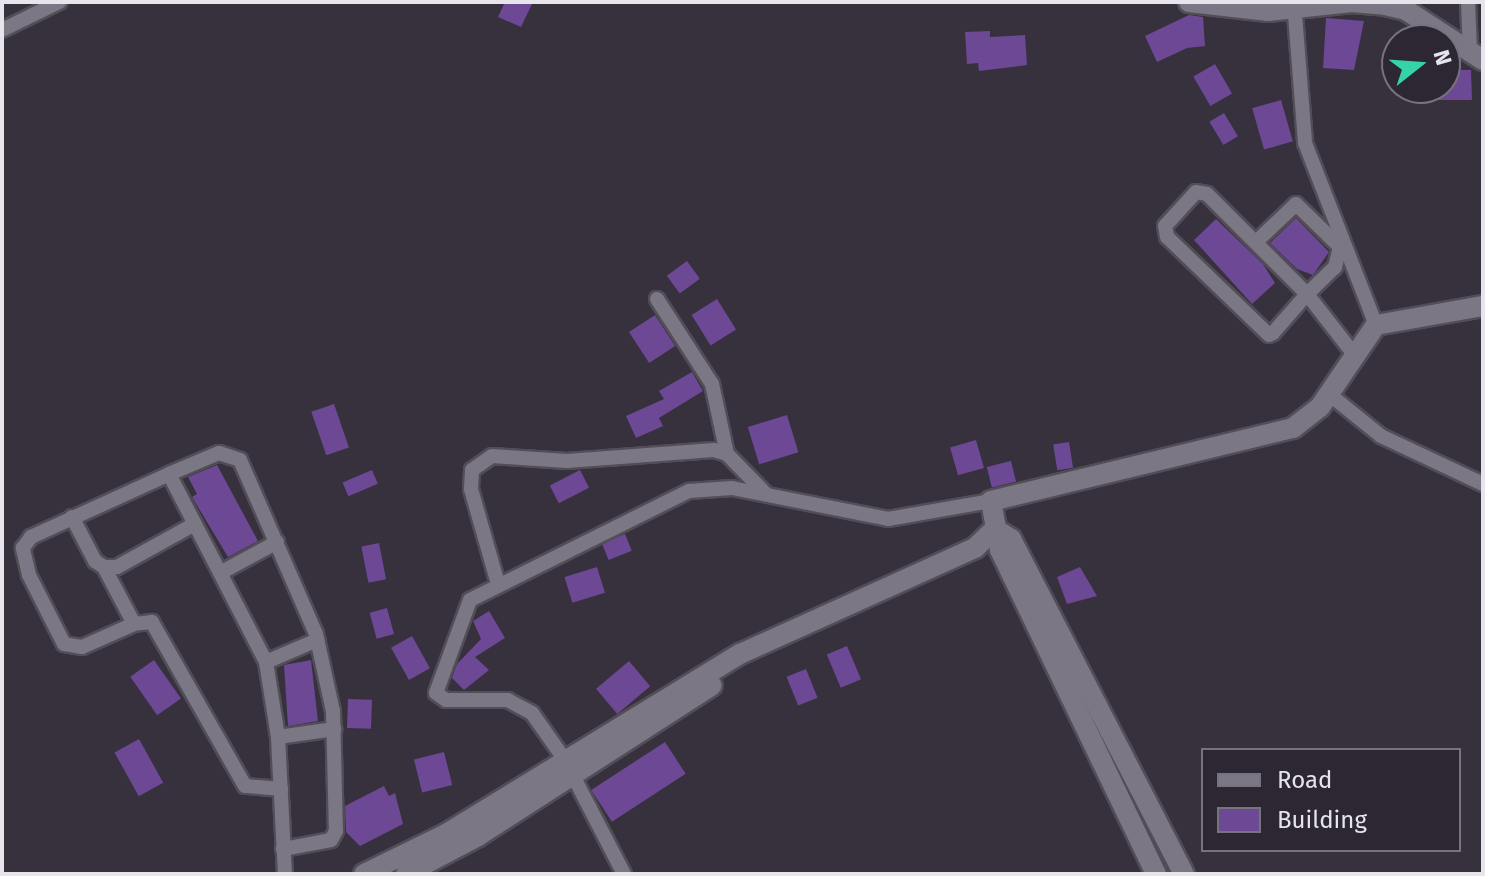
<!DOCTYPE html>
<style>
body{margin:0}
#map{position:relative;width:1485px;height:876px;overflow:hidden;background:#36313d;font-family:"Fira Sans",sans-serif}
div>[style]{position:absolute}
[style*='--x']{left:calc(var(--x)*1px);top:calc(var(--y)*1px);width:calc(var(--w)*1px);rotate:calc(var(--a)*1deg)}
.building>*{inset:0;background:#6c4895;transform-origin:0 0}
.roads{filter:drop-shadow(2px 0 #524e57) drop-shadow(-2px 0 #524e57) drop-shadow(0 2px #524e57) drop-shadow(0 -2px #524e57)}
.street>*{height:14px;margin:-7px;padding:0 7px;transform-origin:7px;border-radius:7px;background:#7c7784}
.secondary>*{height:20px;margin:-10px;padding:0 10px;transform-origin:10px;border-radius:10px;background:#7c7784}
span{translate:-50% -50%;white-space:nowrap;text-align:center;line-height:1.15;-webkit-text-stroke:6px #2c2732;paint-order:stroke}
.frame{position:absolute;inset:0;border:4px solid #e7e4eb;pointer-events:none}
.legend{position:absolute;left:1201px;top:748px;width:260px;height:104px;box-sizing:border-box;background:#2c2732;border:2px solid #77737c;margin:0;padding:10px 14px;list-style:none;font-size:24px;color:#e7e4eb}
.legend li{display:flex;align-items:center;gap:16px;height:40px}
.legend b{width:40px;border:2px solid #77737c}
.north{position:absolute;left:1381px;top:24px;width:80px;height:80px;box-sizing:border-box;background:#2c2732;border:2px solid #77737c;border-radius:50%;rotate:73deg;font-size:22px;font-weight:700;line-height:32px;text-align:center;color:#e7e4eb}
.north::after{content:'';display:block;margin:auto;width:28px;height:36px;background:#35d4a7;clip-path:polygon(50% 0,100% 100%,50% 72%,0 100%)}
</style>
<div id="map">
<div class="building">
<i style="clip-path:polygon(505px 2px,533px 2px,521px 27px,498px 17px)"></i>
<i style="clip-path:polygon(1189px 15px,1203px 17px,1205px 46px,1187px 48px,1157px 62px,1145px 36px)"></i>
<i style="clip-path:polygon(1326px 18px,1364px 21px,1354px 70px,1323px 68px)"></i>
<i style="clip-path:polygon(990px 31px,990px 37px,1025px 35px,1027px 65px,979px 71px,978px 63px,967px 64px,965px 32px)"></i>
<i style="left:1215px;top:64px;width:34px;height:25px;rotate:60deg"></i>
<i style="clip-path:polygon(1445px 70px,1471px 70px,1472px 100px,1439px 100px)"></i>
<i style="left:1281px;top:100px;width:43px;height:30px;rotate:74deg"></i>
<i style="left:1224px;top:113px;width:27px;height:17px;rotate:59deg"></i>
<i style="clip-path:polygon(1296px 218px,1329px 252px,1313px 275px,1297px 269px,1270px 243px)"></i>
<i style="clip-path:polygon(1216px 219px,1263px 264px,1275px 283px,1252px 304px,1194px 240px)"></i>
<i style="left:687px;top:261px;width:22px;height:25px;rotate:54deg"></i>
<i style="left:717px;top:299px;width:36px;height:30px;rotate:58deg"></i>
<i style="left:655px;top:315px;width:37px;height:31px;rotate:57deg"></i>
<i style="clip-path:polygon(692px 372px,703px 391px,659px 418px,663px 426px,636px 438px,626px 416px,664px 399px,659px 391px)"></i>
<i style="left:334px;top:404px;width:46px;height:24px;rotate:71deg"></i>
<i style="left:787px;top:415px;width:39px;height:41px;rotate:73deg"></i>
<i style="left:976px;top:440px;width:29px;height:27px;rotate:74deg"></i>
<i style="left:1069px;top:442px;width:26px;height:16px;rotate:81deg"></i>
<i style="left:1011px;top:461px;width:21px;height:25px;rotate:76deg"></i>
<i style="clip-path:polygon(217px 465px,258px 541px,228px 557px,192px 497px,197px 494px,188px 477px)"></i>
<i style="left:372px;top:470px;width:15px;height:32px;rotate:67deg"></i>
<i style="left:580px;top:470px;width:20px;height:34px;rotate:63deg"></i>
<i style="left:625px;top:534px;width:18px;height:25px;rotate:68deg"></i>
<i style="left:379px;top:543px;width:37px;height:18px;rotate:79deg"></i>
<i style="left:597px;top:567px;width:27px;height:34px;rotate:73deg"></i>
<i style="clip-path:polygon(1080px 567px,1097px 596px,1067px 604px,1057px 577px)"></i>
<i style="left:387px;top:608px;width:27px;height:18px;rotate:75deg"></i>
<i style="clip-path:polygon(489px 611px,505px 638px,475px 657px,489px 670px,464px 690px,452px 678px,457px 664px,481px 639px,473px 621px)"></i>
<i style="left:412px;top:636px;width:37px;height:24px;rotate:61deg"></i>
<i style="left:847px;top:646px;width:36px;height:22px;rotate:67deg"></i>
<i style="left:154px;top:660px;width:47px;height:29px;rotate:55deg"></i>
<i style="clip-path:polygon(311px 660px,318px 721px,288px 726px,284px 665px)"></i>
<i style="left:629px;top:661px;width:33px;height:43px;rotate:50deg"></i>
<i style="left:806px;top:669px;width:31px;height:21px;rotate:68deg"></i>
<i style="left:348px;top:699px;width:24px;height:29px;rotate:2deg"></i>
<i style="left:139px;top:739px;width:50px;height:28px;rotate:61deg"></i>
<i style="left:665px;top:742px;width:38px;height:88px;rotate:57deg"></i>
<i style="left:444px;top:752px;width:34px;height:31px;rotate:76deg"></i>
<i style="clip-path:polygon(384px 786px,389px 796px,395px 793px,403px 824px,360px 846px,346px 832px,345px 806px)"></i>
</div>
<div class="roads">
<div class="street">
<i style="--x:1294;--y:2;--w:141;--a:85.5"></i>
<i style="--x:1305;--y:143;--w:195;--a:68.7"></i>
<i style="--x:1468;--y:2;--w:49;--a:87.7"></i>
<i style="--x:2;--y:30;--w:64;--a:-26.2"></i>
<i style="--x:1256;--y:242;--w:55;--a:-43.5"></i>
<i style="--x:1296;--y:204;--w:62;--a:44.3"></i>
<i style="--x:1340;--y:247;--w:21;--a:104"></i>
<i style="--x:1335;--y:267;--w:39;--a:136"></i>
<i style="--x:1307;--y:294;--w:52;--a:131.1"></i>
<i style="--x:1273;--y:333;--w:4;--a:153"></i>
<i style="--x:1269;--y:335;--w:141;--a:-136.1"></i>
<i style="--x:1167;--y:237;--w:11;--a:-100"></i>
<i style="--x:1165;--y:226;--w:46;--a:-47.6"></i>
<i style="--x:1196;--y:192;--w:11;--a:10"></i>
<i style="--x:1207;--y:194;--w:141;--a:45"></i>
<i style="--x:1307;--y:294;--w:80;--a:52.1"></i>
<i style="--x:657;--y:299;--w:101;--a:57.1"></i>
<i style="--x:712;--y:384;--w:72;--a:77.9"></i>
<i style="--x:1329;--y:394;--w:67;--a:38.9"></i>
<i style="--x:1381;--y:436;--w:113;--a:25.2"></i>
<i style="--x:169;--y:474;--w:54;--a:-22.8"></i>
<i style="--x:219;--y:453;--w:22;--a:18"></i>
<i style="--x:240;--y:460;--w:190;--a:66.4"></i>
<i style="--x:316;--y:634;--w:79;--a:77.6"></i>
<i style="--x:333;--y:711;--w:120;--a:88.6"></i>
<i style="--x:336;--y:831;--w:10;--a:119"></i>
<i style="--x:331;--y:840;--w:49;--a:169.4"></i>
<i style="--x:72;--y:517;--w:50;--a:62.4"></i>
<i style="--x:95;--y:561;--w:11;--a:34"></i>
<i style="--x:104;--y:567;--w:13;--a:0"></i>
<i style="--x:117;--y:567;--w:89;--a:-28.9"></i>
<i style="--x:104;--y:567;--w:64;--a:62.2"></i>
<i style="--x:220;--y:573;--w:65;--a:-28.5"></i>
<i style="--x:498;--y:584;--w:99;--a:-105.9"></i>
<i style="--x:471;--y:489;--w:19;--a:-87"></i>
<i style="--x:472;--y:470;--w:24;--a:-35"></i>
<i style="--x:492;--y:456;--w:75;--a:3.8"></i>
<i style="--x:567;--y:461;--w:147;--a:-4.3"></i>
<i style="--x:714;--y:450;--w:14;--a:17"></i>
<i style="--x:727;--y:454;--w:56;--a:45.7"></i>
<i style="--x:266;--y:662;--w:56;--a:-23.3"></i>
<i style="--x:278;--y:737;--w:57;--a:-8.1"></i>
<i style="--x:281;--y:789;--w:36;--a:-175"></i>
<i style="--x:245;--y:786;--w:189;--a:-119.6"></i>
<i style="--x:152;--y:622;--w:18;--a:174"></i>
<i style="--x:134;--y:624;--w:57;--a:156.1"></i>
<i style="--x:82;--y:647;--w:18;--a:-171"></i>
<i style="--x:64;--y:644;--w:77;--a:-116.9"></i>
<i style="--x:29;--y:575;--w:28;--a:-103"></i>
<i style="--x:23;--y:548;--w:14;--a:-54"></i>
<i style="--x:31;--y:537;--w:152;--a:-24.5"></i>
<i style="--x:169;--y:474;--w:212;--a:62.7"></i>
<i style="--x:266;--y:662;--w:76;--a:80.9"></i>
<i style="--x:278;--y:737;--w:137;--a:87.1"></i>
<i style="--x:624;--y:874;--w:128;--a:-117.4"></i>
<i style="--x:565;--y:760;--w:57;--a:-125.1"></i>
<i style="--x:532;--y:713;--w:27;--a:-152"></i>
<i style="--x:508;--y:700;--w:62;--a:180"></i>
<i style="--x:446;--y:700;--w:12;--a:-145"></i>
<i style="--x:436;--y:693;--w:99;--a:-69.9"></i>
<i style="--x:470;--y:600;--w:245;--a:-26.5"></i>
<i style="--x:689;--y:491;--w:43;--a:-4"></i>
<i style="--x:732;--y:488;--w:159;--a:11.2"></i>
<i style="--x:888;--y:519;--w:105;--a:-9.9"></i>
</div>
<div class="secondary">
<i style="--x:1189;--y:2;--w:80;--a:6.5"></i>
<i style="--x:1268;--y:11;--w:84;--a:-6.1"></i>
<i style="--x:1352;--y:2;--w:33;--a:5"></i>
<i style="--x:1385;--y:5;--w:22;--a:13"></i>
<i style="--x:1406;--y:10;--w:92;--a:33"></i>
<i style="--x:995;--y:529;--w:19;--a:32"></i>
<i style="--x:1011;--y:539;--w:377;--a:62.7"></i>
<i style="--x:364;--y:874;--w:91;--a:-26"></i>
<i style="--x:446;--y:834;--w:345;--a:-31.5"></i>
<i style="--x:740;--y:654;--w:258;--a:-24.3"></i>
<i style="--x:975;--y:548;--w:28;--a:-44"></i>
<i style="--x:406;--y:874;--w:81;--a:-27.8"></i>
<i style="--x:478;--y:836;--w:278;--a:-32.8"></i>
<i style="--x:1156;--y:874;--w:360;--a:-115.7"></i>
<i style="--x:1000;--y:550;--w:50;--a:-100.4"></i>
<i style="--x:991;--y:501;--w:311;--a:-13.6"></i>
<i style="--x:1293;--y:428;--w:34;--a:-38"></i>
<i style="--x:1320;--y:407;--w:99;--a:-55.7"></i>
<i style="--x:1376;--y:325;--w:109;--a:-10.1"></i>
</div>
</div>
<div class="frame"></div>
<ul class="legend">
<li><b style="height:10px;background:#7c7784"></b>Road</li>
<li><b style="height:22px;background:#6c4895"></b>Building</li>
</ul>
<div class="north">N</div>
</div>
